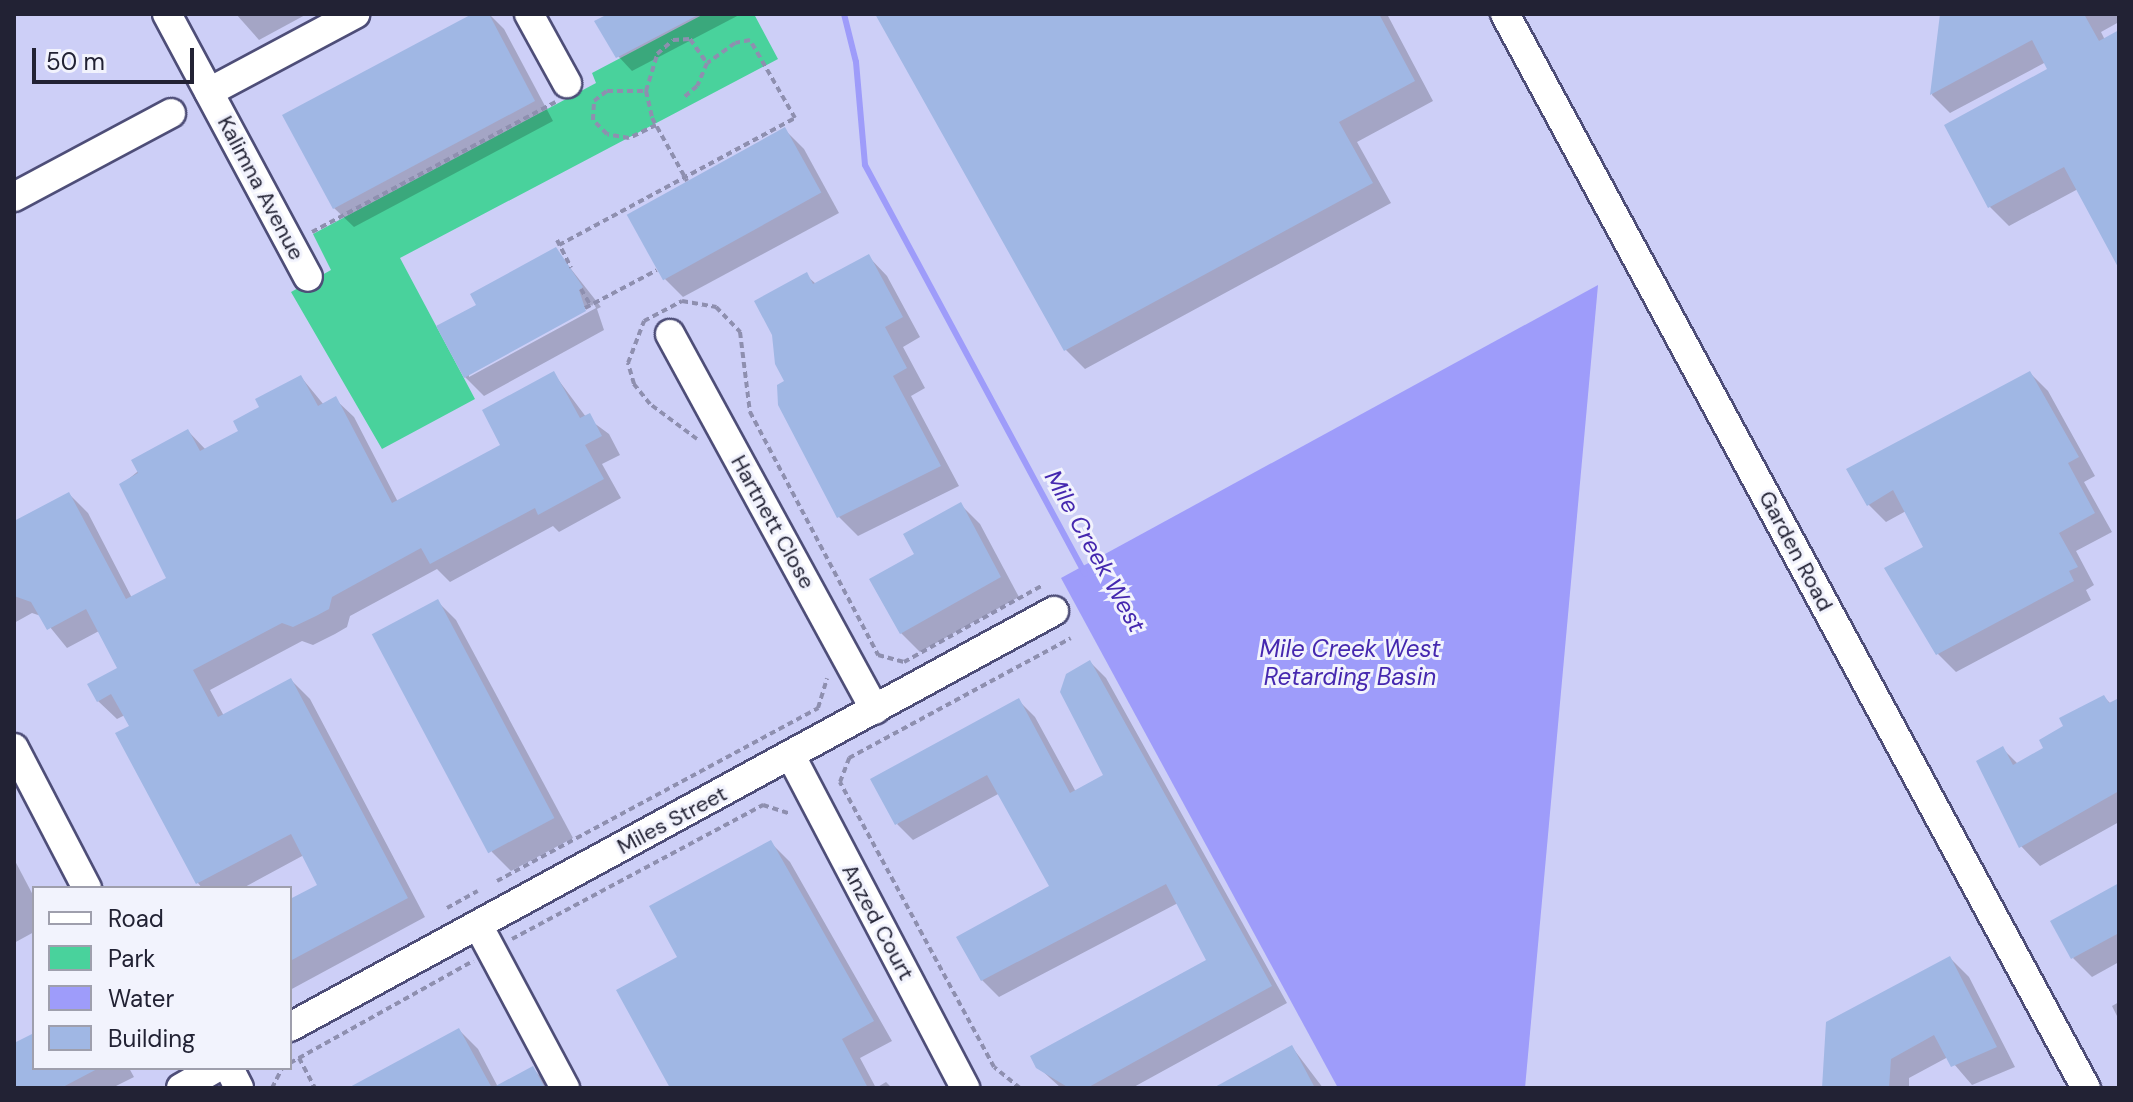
<!DOCTYPE html>
<style>
body{margin:0}
#map{position:relative;width:2133px;height:1102px;overflow:hidden;background:#cdcff7;font-family:"DM Sans",sans-serif}
div>[style]{position:absolute}
[style*='--x']{left:calc(var(--x)*1px);top:calc(var(--y)*1px);width:calc(var(--w)*1px);rotate:calc(var(--a)*1deg)}
.green>*{inset:0;background:#49d29c}
.water>*{inset:0;background:#9e9cfa}
.shadow>*{inset:0;background:#0003}
.stream>*{height:6px;margin:-3px;padding:0 3px;transform-origin:3px;border-radius:3px;background:#9e9cfa}
.building>*{inset:0;background:#a0b7e4;transform-origin:0 0}
.path>*{height:4px;margin-top:-2px;transform-origin:0;background:repeating-linear-gradient(90deg,#8e8faf 0 6px,transparent 0 10px)}
.roads{filter:drop-shadow(2px 0 #4e4e78) drop-shadow(-2px 0 #4e4e78) drop-shadow(0 2px #4e4e78) drop-shadow(0 -2px #4e4e78)}
.minor>*{height:28px;margin:-14px;padding:0 14px;transform-origin:14px;border-radius:14px;background:#fff}
span{translate:-50% -50%;white-space:nowrap;text-align:center;line-height:1.15;-webkit-text-stroke:6px #f2f3fd;paint-order:stroke}
.street-label{font-size:22px;color:#222234}
.water-label{font-size:24px;color:#4528af;font-style:italic}
.frame{position:absolute;inset:0;border:16px solid #222234;pointer-events:none}
.legend{position:absolute;left:32px;top:886px;width:260px;height:184px;box-sizing:border-box;background:#f2f3fd;border:2px solid #9f9fad;margin:0;padding:10px 14px;list-style:none;font-size:24px;color:#222234}
.legend li{display:flex;align-items:center;gap:16px;height:40px}
.legend b{width:40px;border:2px solid #9f9fad}
.scale{position:absolute;left:32px;top:48px;width:162px;height:36px;box-sizing:border-box;border:4px solid #222234;border-top:0;padding-left:10px;font-size:24px;line-height:28px;white-space:nowrap;color:#222234;-webkit-text-stroke:6px #f2f3fd;paint-order:stroke}
</style>
<div id="map">
<div class="green">
<i style="clip-path:polygon(704px 14px,754px 14px,778px 59px,400px 258px,475px 399px,382px 449px,291px 292px,331px 270px,313px 234px,596px 83px,592px 73px)"></i>
</div>
<div class="water">
<i style="clip-path:polygon(1598px 285px,1525px 1088px,1338px 1088px,1061px 578px)"></i>
</div>
<div class="shadow">
<i style="clip-path:polygon(236px 14px,307px 14px,259px 40px)"></i>
<i style="clip-path:polygon(476px 14px,489px 14px,504px 29px,553px 121px,354px 227px,334px 208px)"></i>
<i style="clip-path:polygon(612px 14px,741px 14px,632px 71px,618px 56px)"></i>
<i style="clip-path:polygon(886px 14px,1387px 14px,1433px 101px,1357px 142px,1391px 203px,1085px 369px,1066px 350px,879px 17px)"></i>
<i style="clip-path:polygon(1942px 14px,2119px 14px,2119px 22px,2101px 32px,2105px 40px,2119px 32px,2119px 264px,2078px 189px,2009px 226px,1990px 207px,1946px 126px,2050px 70px,2046px 62px,1950px 113px,1932px 95px)"></i>
<i style="clip-path:polygon(785px 130px,804px 149px,839px 213px,683px 297px,664px 278px)"></i>
<i style="clip-path:polygon(evenodd,556px 250px,601px 307px,597px 309px,604px 330px,484px 396px,465px 377px,479px 305px,556px 250px,594px 304px,596px 308px,469px 377px,469px 373px,594px 304px)"></i>
<i style="clip-path:polygon(868px 256px,887px 276px,920px 337px,903px 347px,925px 388px,911px 396px,959px 486px,858px 536px,839px 517px,786px 382px,806px 275px,816px 284px)"></i>
<i style="clip-path:polygon(2030px 373px,2048px 391px,2095px 476px,2084px 482px,2112px 532px,2076px 551px,2094px 585px,2086px 590px,2091px 600px,1956px 672px,1938px 654px,1887px 569px,1926px 547px,1906px 511px,1886px 522px,1868px 504px)"></i>
<i style="clip-path:polygon(554px 374px,586px 417px,609px 434px,620px 455px,602px 464px,621px 498px,559px 532px,553px 526px,450px 582px,437px 569px,350px 616px,347px 627px,335px 634px,313px 645px,302px 641px,210px 690px,224px 716px,291px 680px,310px 699px,425px 917px,290px 990px,290px 902px,320px 886px,304px 855px,243px 888px,202px 888px,198px 883px,118px 734px,131px 727px,125px 715px,117px 719px,98px 701px,120px 669px,99px 631px,67px 648px,41px 616px,32px 613px,14px 623px,14px 523px,69px 494px,88px 513px,132px 598px,169px 578px,121px 485px,188px 431px,206px 450px,241px 432px,301px 377px,324px 405px,335px 399px,354px 417px,398px 502px,503px 446px)"></i>
<i style="clip-path:polygon(961px 505px,980px 524px,1019px 597px,920px 652px,901px 633px,917px 555px)"></i>
<i style="clip-path:polygon(437px 601px,456px 620px,573px 838px,511px 871px,492px 852px)"></i>
<i style="clip-path:polygon(1090px 662px,1106px 678px,1287px 1003px,1132px 1088px,1061px 1088px,1038px 1067px,1209px 961px,1178px 903px,999px 997px,982px 980px,1051px 887px,1000px 793px,913px 840px,897px 824px,1019px 701px,1035px 717px,1076px 792px,1105px 776px)"></i>
<i style="clip-path:polygon(2104px 697px,2111px 704px,2119px 700px,2119px 822px,2040px 866px,2021px 846px,2003px 749px,2018px 764px,2046px 749px)"></i>
<i style="clip-path:polygon(770px 842px,790px 862px,892px 1041px,860px 1058px,876px 1088px,886px 1082px,892px 1088px,672px 1088px,680px 958px)"></i>
<i style="clip-path:polygon(14px 859px,34px 897px,34px 932px,14px 943px)"></i>
<i style="clip-path:polygon(2119px 885px,2119px 962px,2092px 977px,2073px 958px)"></i>
<i style="clip-path:polygon(1950px 958px,1969px 977px,2015px 1067px,1972px 1085px,1948px 1057px,1909px 1078px,1909px 1088px,1824px 1088px)"></i>
<i style="clip-path:polygon(2119px 1002px,2119px 1020px,2112px 1006px)"></i>
<i style="clip-path:polygon(459px 1030px,478px 1049px,498px 1087px,532px 1068px,552px 1088px,352px 1088px)"></i>
<i style="clip-path:polygon(34px 1035px,34px 1068px,129px 1068px,134px 1077px,112px 1088px,14px 1088px,14px 1045px)"></i>
<i style="clip-path:polygon(1292px 1047px,1323px 1088px,1217px 1088px)"></i>
</div>
<div class="stream">
<i style="--x:844;--y:14;--w:49;--a:76"></i>
<i style="--x:856;--y:62;--w:103;--a:85"></i>
<i style="--x:865;--y:165;--w:464;--a:61.7"></i>
</div>
<div class="building">
<i style="clip-path:polygon(472px 14px,489px 14px,535px 101px,333px 209px,282px 115px)"></i>
<i style="clip-path:polygon(608px 14px,700px 14px,616px 58px,594px 21px)"></i>
<i style="clip-path:polygon(875px 14px,1379px 14px,1415px 81px,1339px 122px,1373px 183px,1064px 351px)"></i>
<i style="clip-path:polygon(1940px 14px,2084px 14px,2099px 41px,2119px 30px,2119px 269px,2064px 167px,1988px 208px,1944px 125px,2047px 69px,2032px 40px,1930px 95px)"></i>
<i style="left:785px;top:127px;width:75px;height:181px;rotate:61deg"></i>
<i style="clip-path:polygon(556px 247px,583px 287px,579px 290px,586px 311px,464px 378px,436px 326px,476px 305px,470px 294px)"></i>
<i style="clip-path:polygon(869px 254px,903px 317px,885px 327px,907px 368px,893px 376px,941px 466px,837px 518px,778px 405px,777px 385px,784px 381px,775px 364px,772px 335px,754px 301px,807px 272px,813px 284px)"></i>
<i style="clip-path:polygon(554px 371px,580px 418px,590px 413px,602px 436px,585px 445px,604px 479px,538px 515px,535px 508px,430px 564px,421px 548px,332px 597px,329px 609px,316px 616px,293px 627px,282px 623px,193px 670px,218px 717px,291px 678px,408px 898px,290px 961px,290px 899px,317px 885px,291px 834px,196px 884px,115px 733px,129px 726px,111px 694px,97px 702px,87px 684px,117px 668px,86px 609px,47px 630px,31px 602px,14px 596px,14px 521px,69px 492px,126px 599px,166px 578px,119px 484px,138px 473px,131px 460px,188px 429px,200px 451px,238px 431px,233px 421px,259px 407px,255px 399px,301px 375px,318px 406px,336px 396px,392px 503px,500px 445px,482px 410px)"></i>
<i style="clip-path:polygon(2030px 371px,2079px 457px,2068px 463px,2095px 513px,2059px 533px,2078px 567px,2069px 571px,2074px 581px,1936px 655px,1884px 568px,1923px 547px,1893px 490px,1867px 506px,1846px 469px)"></i>
<i style="clip-path:polygon(961px 502px,1001px 577px,900px 634px,869px 579px,914px 554px,903px 534px)"></i>
<i style="left:438px;top:599px;width:248px;height:75px;rotate:62deg"></i>
<i style="clip-path:polygon(1090px 660px,1272px 986px,1087px 1088px,1069px 1088px,1036px 1068px,1030px 1056px,1206px 960px,1166px 884px,981px 981px,956px 937px,1049px 886px,987px 775px,895px 825px,870px 779px,1019px 698px,1070px 793px,1103px 775px,1060px 692px,1066px 674px)"></i>
<i style="clip-path:polygon(2104px 695px,2109px 703px,2119px 698px,2119px 791px,2019px 848px,1976px 761px,2003px 746px,2013px 765px,2043px 748px,2039px 740px,2063px 726px,2059px 718px)"></i>
<i style="clip-path:polygon(771px 840px,874px 1021px,842px 1039px,868px 1088px,670px 1088px,616px 990px,677px 957px,649px 906px)"></i>
<i style="clip-path:polygon(2119px 883px,2119px 933px,2071px 959px,2050px 921px)"></i>
<i style="clip-path:polygon(1950px 956px,1997px 1047px,1951px 1067px,1934px 1035px,1891px 1059px,1889px 1088px,1822px 1088px,1826px 1022px)"></i>
<i style="clip-path:polygon(459px 1028px,492px 1088px,533px 1066px,545px 1088px,348px 1088px)"></i>
<i style="clip-path:polygon(34px 1033px,34px 1068px,99px 1068px,61px 1088px,14px 1088px,14px 1043px)"></i>
<i style="clip-path:polygon(1292px 1045px,1315px 1088px,1213px 1088px)"></i>
</div>
<div class="path">
<i style="--x:646;--y:91;--w:28;--a:77"></i>
<i style="--x:652;--y:118;--w:72;--a:60.9"></i>
<i style="--x:656;--y:125;--w:30;--a:154"></i>
<i style="--x:629;--y:138;--w:22;--a:-170"></i>
<i style="--x:607;--y:134;--w:20;--a:-135"></i>
<i style="--x:593;--y:120;--w:19;--a:-87"></i>
<i style="--x:594;--y:101;--w:16;--a:-38"></i>
<i style="--x:607;--y:91;--w:39;--a:0"></i>
<i style="--x:646;--y:91;--w:39;--a:-73"></i>
<i style="--x:657;--y:54;--w:21;--a:-41"></i>
<i style="--x:673;--y:40;--w:17;--a:-3"></i>
<i style="--x:690;--y:39;--w:29;--a:55"></i>
<i style="--x:312;--y:232;--w:276;--a:-28.1"></i>
<i style="--x:557;--y:240;--w:31;--a:63"></i>
<i style="--x:559;--y:245;--w:268;--a:-28.3"></i>
<i style="--x:795;--y:118;--w:90;--a:-120"></i>
<i style="--x:750;--y:40;--w:15;--a:169"></i>
<i style="--x:735;--y:43;--w:34;--a:144"></i>
<i style="--x:707;--y:63;--w:25;--a:113"></i>
<i style="--x:697;--y:86;--w:20;--a:139"></i>
<i style="--x:581;--y:289;--w:20;--a:60"></i>
<i style="--x:585;--y:308;--w:81;--a:-27.8"></i>
<i style="--x:697;--y:439;--w:59;--a:-143.3"></i>
<i style="--x:650;--y:404;--w:26;--a:-129"></i>
<i style="--x:634;--y:384;--w:22;--a:-106"></i>
<i style="--x:628;--y:363;--w:45;--a:-69.1"></i>
<i style="--x:644;--y:321;--w:43;--a:-27.8"></i>
<i style="--x:682;--y:301;--w:35;--a:10"></i>
<i style="--x:716;--y:307;--w:35;--a:46"></i>
<i style="--x:740;--y:332;--w:81;--a:82.9"></i>
<i style="--x:750;--y:412;--w:275;--a:62.2"></i>
<i style="--x:878;--y:655;--w:27;--a:15"></i>
<i style="--x:904;--y:662;--w:157;--a:-29"></i>
<i style="--x:497;--y:881;--w:365;--a:-28.3"></i>
<i style="--x:818;--y:708;--w:31;--a:-73"></i>
<i style="--x:447;--y:908;--w:35;--a:-29"></i>
<i style="--x:512;--y:939;--w:285;--a:-28.1"></i>
<i style="--x:763;--y:805;--w:29;--a:18"></i>
<i style="--x:299;--y:1058;--w:34;--a:62"></i>
<i style="--x:290;--y:1063;--w:210;--a:-29.1"></i>
<i style="--x:272;--y:1088;--w:22;--a:-63"></i>
<i style="--x:1020;--y:1088;--w:33;--a:-141"></i>
<i style="--x:994;--y:1067;--w:324;--a:-118.4"></i>
<i style="--x:840;--y:782;--w:26;--a:-69"></i>
<i style="--x:849;--y:758;--w:252;--a:-28.4"></i>
</div>
<div class="roads">
<div class="minor">
<i style="--x:167;--y:14;--w:298;--a:61.8"></i>
<i style="--x:529;--y:14;--w:79;--a:61.2"></i>
<i style="--x:1505;--y:14;--w:1221;--a:61.59"></i>
<i style="--x:209;--y:92;--w:166;--a:-28.1"></i>
<i style="--x:14;--y:197;--w:178;--a:-28.1"></i>
<i style="--x:670;--y:334;--w:428;--a:61.4"></i>
<i style="--x:14;--y:748;--w:158;--a:62.5"></i>
<i style="--x:791;--y:756;--w:375;--a:62.3"></i>
<i style="--x:478;--y:925;--w:185;--a:61.9"></i>
<i style="--x:290;--y:1027;--w:870;--a:-28.57"></i>
<i style="--x:229;--y:1068;--w:22;--a:63"></i>
<i style="--x:181;--y:1088;--w:40;--a:-29.7"></i>
</div>
</div>
<div class="street-label">
<span style="left:261px;top:188px;rotate:62deg">Kalimna Avenue</span>
<span style="left:773px;top:522px;rotate:61deg">Hartnett Close</span>
<span style="left:1796px;top:551px;rotate:62deg">Garden Road</span>
<span style="left:672px;top:820px;rotate:-28deg">Miles Street</span>
<span style="left:878px;top:922px;rotate:62deg">Anzed Court</span>
</div>
<div class="water-label">
<span style="left:1095px;top:551px;rotate:61deg">Mile Creek West</span>
<span style="left:1350px;top:663px">Mile Creek West<br>Retarding Basin</span>
</div>
<div class="frame"></div>
<ul class="legend">
<li><b style="height:10px;background:#fff"></b>Road</li>
<li><b style="height:22px;background:#49d29c"></b>Park</li>
<li><b style="height:22px;background:#9e9cfa"></b>Water</li>
<li><b style="height:22px;background:#a0b7e4"></b>Building</li>
</ul>
<div class="scale">50 m</div>
</div>
